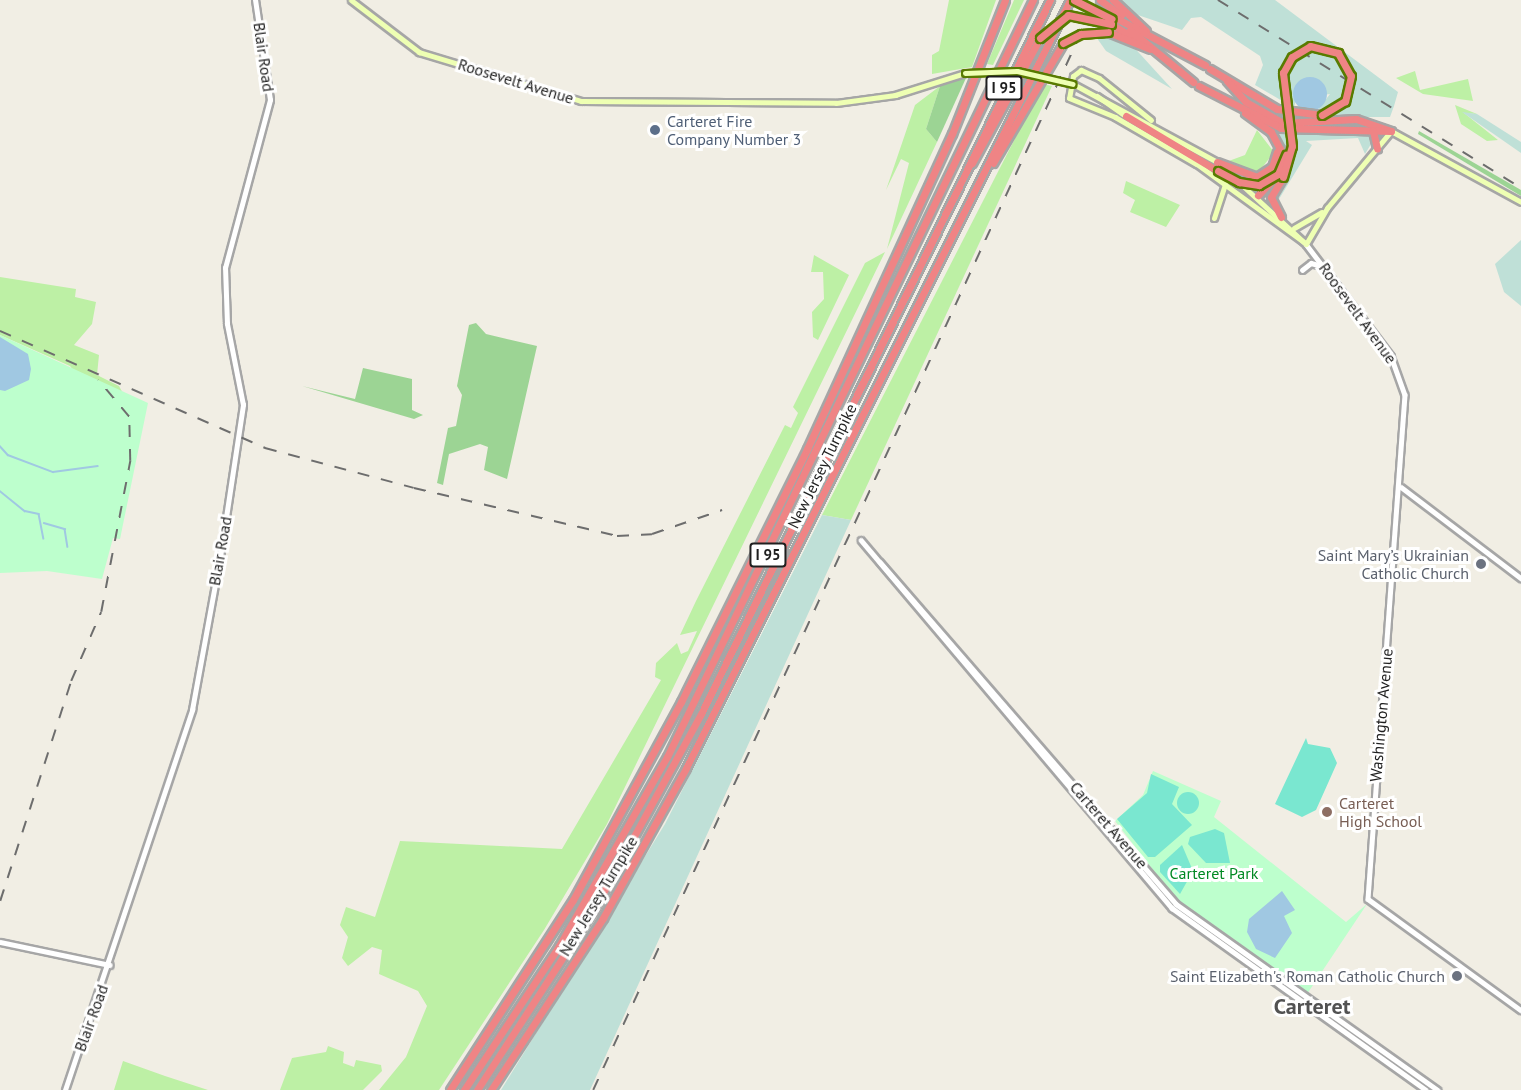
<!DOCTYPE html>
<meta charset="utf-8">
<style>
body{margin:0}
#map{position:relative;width:1521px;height:1090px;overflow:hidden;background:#f1eee4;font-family:"PT Sans",sans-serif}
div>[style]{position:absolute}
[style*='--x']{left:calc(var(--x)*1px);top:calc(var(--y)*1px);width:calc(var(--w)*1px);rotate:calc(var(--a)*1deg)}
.grass>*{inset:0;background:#bdf0a5}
.forest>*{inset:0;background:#9cd494}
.wetland>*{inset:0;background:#bfe0d7}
.park>*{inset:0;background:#bdffcd}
.pitch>*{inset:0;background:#7ae7d0}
.round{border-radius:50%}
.water>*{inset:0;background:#a0c8e2}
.stream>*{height:1.5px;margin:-0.75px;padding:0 0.75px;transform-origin:0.75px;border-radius:0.75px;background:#a0c8e2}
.roads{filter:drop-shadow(2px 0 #a6a6a6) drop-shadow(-2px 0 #a6a6a6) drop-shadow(0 2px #a6a6a6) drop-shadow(0 -2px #a6a6a6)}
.tertiary>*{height:4.5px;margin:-2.25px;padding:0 2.25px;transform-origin:2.25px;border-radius:2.25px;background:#fff}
.secondary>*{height:5px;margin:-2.5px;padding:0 2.5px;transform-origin:2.5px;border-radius:2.5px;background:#eeffb3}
.motorway>*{height:7px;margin:-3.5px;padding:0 3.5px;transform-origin:3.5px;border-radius:3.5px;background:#ef8485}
.rail>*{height:1.5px;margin-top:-0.75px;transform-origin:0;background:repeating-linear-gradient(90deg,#6d6d6d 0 12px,transparent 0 24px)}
.bridges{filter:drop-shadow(2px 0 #597b00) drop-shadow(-2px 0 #597b00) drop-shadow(0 2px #597b00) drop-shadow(0 -2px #597b00)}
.secondary-bridge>*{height:5px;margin:-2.5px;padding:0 2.5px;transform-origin:2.5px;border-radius:2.5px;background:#eeffb3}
.motorway-bridge>*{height:7px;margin:-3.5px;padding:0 3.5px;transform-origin:3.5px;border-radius:3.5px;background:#ef8485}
.dots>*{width:16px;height:16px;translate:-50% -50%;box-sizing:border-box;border:3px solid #fff;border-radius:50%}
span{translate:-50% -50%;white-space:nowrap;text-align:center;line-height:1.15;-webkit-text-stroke:6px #fff;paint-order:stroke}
.shield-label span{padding:2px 4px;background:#fff;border:2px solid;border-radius:4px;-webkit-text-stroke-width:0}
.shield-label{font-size:15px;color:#1f1f1f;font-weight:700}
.street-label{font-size:16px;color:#1f1f1f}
.service-label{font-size:16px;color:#4e5e75}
.left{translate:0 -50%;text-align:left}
.worship-label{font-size:16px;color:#5b616d}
.right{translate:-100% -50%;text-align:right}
.education-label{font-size:16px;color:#785e54}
.park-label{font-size:16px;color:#018923}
.district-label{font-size:22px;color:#525252;font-weight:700}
</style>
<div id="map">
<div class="grass">
<i style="clip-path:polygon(949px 0,996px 0,972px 67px,932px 74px,932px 55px,939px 51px)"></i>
<i style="clip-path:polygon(1014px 0,1024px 0,993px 65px,987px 64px)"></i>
<i style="clip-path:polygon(1415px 71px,1420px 90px,1468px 79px,1473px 101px,1423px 94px,1396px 78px)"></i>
<i style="clip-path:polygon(1043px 84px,1052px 86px,851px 520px,822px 515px)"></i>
<i style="clip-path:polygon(940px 86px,926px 129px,937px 142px,887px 249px,909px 163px,901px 159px,886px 190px,915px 105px)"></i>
<i style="clip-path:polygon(1455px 105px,1477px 114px,1464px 113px,1498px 140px,1487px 141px,1461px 124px)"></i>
<i style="clip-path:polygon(1257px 130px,1274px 152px,1258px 173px,1244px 172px,1226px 162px,1245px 155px)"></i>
<i style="clip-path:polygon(1126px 181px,1180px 205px,1166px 227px,1130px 212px,1135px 200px,1123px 193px)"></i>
<i style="clip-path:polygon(885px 252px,607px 824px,544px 930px,439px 1090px,379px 1090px,406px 1057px,427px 1006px,418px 991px,379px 974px,382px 950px,372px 947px,348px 966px,342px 958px,348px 937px,340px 925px,346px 907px,375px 917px,400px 841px,562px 849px,661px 680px,655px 677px,656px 663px,677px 643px,681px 654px,688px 651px,697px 631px,680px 635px,696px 601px,785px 425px,791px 428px,798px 413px,793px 407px,865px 263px)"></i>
<i style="clip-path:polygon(814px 255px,849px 275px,818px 340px,813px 337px,812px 312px,824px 299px,823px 272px,811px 272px)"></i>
<i style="clip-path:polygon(0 277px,76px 289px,75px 297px,96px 302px,92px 324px,74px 345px,99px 355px,97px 375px,119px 386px,136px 418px,120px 539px,129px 443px,70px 366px,0 335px)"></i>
<i style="clip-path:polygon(328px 1046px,344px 1052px,343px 1063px,354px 1067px,356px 1060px,381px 1065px,382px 1071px,363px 1090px,280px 1090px,292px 1058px,326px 1052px)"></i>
<i style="clip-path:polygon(123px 1061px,165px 1076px,208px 1090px,114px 1090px)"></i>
</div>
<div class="forest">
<i style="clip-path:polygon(966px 78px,937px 142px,926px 129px,940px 86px)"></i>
<i style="clip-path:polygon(1419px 131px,1521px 190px,1521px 196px,1418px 134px)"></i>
<i style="clip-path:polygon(476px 323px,486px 334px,537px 346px,507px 479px,484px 470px,488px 447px,480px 444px,449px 454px,443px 485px,437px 483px,448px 428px,456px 426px,462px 395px,457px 386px,469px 325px)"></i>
<i style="clip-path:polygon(363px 368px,412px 379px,412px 410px,423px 415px,414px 419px,302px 386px,355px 399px)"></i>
</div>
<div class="wetland">
<i style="clip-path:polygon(1118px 0,1275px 0,1398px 92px,1394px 106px,1390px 117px,1328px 117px,1317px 111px,1330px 94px,1296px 99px,1294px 108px,1255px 85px,1263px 65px,1260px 56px,1201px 17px,1191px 18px,1182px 30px,1129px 12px)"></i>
<i style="clip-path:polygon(1094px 34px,1130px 43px,1172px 89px,1106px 51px)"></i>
<i style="clip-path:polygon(1462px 112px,1477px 114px,1521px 142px,1521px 153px)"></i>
<i style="clip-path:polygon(1364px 132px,1374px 139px,1365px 154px,1358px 138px,1306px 141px,1312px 145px,1276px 204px,1264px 194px,1283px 159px,1280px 134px)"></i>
<i style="clip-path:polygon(1521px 240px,1521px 306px,1504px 292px,1495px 264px)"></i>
<i style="clip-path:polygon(822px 515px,851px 520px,590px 1090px,501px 1090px,665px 824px)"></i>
</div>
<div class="park">
<i style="clip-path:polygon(0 335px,148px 403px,120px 539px,113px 538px,102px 579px,47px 571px,0 573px)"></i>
<i style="clip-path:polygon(1153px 771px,1221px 801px,1214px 817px,1346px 922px,1367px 904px,1307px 994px,1178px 902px,1115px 821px,1143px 795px)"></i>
</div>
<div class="pitch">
<i style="clip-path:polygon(1306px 738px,1308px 744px,1330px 748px,1337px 763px,1316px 810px,1302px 817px,1275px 804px)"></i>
<i style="clip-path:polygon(1151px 774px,1179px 787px,1172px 804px,1192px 825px,1155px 857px,1148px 857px,1117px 819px,1147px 793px)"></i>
<i class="round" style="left:1177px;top:792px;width:22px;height:22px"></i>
<i style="clip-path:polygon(1215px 829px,1224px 833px,1230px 863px,1206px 863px,1188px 844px,1190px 837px)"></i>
<i style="clip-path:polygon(1182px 845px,1193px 871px,1180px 894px,1160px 872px,1160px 865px)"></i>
</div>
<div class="water">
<i class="round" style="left:1293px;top:77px;width:34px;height:34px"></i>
<i style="clip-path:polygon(0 337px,28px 354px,31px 369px,29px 380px,5px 391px,0 390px)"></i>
<i style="clip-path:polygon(1282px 891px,1295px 910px,1284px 916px,1292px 933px,1275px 958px,1256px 949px,1247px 932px,1249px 919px)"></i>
</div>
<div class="stream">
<i style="--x:0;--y:446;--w:12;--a:48"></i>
<i style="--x:8;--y:455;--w:48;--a:20.7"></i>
<i style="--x:53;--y:472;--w:45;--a:-7.6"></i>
<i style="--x:0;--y:491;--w:32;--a:39"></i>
<i style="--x:25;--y:511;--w:14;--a:12"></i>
<i style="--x:39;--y:514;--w:25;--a:79"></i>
<i style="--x:44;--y:523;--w:22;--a:16"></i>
<i style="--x:65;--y:529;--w:18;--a:81"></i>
</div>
<div class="roads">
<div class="tertiary">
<i style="--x:1306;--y:244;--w:141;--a:52.8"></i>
<i style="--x:1391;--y:356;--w:41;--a:70.3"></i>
<i style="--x:1405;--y:395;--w:505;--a:94.2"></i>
<i style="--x:1368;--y:899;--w:189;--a:36"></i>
<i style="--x:1302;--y:270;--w:11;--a:-38"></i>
<i style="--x:1311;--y:263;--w:11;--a:15"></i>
<i style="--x:1401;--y:487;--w:151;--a:37.2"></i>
<i style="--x:861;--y:540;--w:482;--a:49.8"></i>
<i style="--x:1172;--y:908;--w:312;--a:35.6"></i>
<i style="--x:880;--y:562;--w:452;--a:49.1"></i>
<i style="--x:1176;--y:904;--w:321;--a:35.4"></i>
<i style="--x:0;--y:942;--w:112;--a:11.8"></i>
<i style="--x:65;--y:1090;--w:401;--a:-71.5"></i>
<i style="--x:192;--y:710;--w:156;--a:-79.6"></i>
<i style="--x:220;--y:557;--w:154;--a:-81.4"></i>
<i style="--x:243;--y:405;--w:83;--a:-101.2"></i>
<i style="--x:227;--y:324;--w:56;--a:-92"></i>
<i style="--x:225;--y:268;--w:174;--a:-75"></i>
<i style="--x:270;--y:100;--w:101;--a:-98.5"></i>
</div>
<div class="secondary">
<i style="--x:351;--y:0;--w:86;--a:37.4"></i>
<i style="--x:419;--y:52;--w:169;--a:16.8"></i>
<i style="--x:581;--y:101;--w:255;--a:0.4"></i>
<i style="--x:836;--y:103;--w:60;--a:-7.7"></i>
<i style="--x:895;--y:95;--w:73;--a:-17.4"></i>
<i style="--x:1073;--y:84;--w:164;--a:28.4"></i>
<i style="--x:1217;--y:162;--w:121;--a:42.7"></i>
<i style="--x:1097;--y:96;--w:39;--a:35"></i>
<i style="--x:1151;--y:120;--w:67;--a:-141.1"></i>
<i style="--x:1099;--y:78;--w:20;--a:-156"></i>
<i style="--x:1081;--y:70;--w:10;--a:143"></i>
<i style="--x:1073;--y:76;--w:22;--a:100"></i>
<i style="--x:1069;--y:98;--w:50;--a:22.4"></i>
<i style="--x:1115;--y:117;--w:94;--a:30.1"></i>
<i style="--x:1194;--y:162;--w:137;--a:36.1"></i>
<i style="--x:1214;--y:218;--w:36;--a:-72"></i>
<i style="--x:1294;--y:228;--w:32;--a:-30"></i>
<i style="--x:1306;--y:244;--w:42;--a:-59.7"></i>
<i style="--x:1327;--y:208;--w:100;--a:-50.3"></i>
<i style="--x:1391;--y:131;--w:148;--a:28.6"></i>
</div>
<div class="motorway">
<i style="--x:1100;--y:0;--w:26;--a:36"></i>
<i style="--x:1113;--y:0;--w:45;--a:43.2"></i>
<i style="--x:1114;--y:17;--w:103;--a:27.8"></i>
<i style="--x:1111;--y:24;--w:26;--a:31"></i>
<i style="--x:1130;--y:30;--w:82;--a:39.5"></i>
<i style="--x:1108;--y:32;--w:45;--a:22"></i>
<i style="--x:1210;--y:69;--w:78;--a:30.8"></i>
<i style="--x:1277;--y:109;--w:45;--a:7.6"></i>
<i style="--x:1227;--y:81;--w:28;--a:48"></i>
<i style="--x:1246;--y:102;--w:43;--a:29.6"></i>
<i style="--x:1283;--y:123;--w:73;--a:-3.1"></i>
<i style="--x:1356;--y:119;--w:37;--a:19"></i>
<i style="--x:1199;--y:86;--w:92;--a:27.1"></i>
<i style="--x:1281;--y:128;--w:110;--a:1.6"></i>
<i style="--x:1245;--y:113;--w:32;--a:36"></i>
<i style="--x:1271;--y:132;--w:19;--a:62"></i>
<i style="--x:1280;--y:149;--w:28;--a:100"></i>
<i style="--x:1275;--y:177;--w:25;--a:133"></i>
<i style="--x:1126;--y:116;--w:107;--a:30.9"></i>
<i style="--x:1373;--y:131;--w:18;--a:77"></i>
<i style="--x:1217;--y:162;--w:43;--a:20.6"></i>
<i style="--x:1257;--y:177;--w:18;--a:-34"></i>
<i style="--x:1272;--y:167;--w:16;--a:-72"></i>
<i style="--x:972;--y:163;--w:142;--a:-61.5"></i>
<i style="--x:993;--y:163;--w:139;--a:-59.7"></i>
<i style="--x:1281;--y:217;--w:22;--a:-117"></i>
<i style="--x:1271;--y:197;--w:23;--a:-59"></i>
<i style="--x:450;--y:1090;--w:226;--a:-57.1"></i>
<i style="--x:573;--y:900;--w:226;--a:-61.4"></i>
<i style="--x:681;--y:702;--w:283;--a:-63.5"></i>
<i style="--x:807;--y:449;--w:347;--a:-65.3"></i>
<i style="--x:952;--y:134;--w:144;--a:-68.4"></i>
<i style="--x:464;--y:1090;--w:173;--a:-56.6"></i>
<i style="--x:559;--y:946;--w:218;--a:-60.3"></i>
<i style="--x:667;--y:757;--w:841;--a:-64.2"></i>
<i style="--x:477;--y:1090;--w:213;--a:-57.1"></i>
<i style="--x:593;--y:911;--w:225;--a:-61.3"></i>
<i style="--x:701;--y:714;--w:795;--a:-63.95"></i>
<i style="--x:491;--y:1090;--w:205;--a:-56.9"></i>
<i style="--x:603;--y:918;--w:171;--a:-61"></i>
<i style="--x:686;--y:768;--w:859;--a:-63.43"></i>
</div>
</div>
<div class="rail">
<i style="--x:1218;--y:0;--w:357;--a:31.8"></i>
<i style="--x:0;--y:331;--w:290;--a:23.8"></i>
<i style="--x:265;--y:448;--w:154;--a:15"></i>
<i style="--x:414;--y:488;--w:209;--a:13.3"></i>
<i style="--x:617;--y:536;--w:35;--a:-3"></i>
<i style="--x:652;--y:534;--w:74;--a:-18.9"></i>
<i style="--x:0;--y:901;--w:231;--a:-72.1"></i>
<i style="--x:71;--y:681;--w:75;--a:-66.5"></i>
<i style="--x:101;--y:612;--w:154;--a:-79.1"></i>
<i style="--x:130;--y:461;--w:44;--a:-91.3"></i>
<i style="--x:129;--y:417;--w:48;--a:-130"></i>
<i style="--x:593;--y:1090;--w:1200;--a:-65.23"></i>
</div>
<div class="bridges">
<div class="secondary-bridge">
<i style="--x:965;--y:73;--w:52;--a:-2.2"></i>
<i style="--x:1017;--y:71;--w:57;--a:13.1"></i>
</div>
<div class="motorway-bridge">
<i style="--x:1074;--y:0;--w:42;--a:26.6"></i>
<i style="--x:1040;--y:38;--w:36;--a:-39"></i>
<i style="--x:1068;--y:15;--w:44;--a:11.8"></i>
<i style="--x:1063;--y:43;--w:20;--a:-27"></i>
<i style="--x:1081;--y:34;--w:27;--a:-4"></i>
<i style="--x:1218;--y:171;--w:24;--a:28"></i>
<i style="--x:1239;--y:182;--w:20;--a:9"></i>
<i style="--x:1259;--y:185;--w:22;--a:-30"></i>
<i style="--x:1278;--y:174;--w:21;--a:-67"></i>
<i style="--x:1283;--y:177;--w:32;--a:-74"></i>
<i style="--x:1292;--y:146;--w:74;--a:-97"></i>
<i style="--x:1283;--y:73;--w:18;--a:-61"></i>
<i style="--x:1292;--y:57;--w:21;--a:-31"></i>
<i style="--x:1310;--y:46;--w:29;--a:14"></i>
<i style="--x:1338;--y:53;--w:26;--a:61"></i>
<i style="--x:1351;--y:76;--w:26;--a:103"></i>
<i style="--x:1345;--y:101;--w:27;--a:149"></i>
</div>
</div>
<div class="dots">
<i style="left:655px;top:130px;background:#5c6f8a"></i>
<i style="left:1481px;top:564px;background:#6b7280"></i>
<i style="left:1327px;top:812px;background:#8d6e63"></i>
<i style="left:1457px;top:976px;background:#6b7280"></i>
</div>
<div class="shield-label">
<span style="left:1004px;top:88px">I 95</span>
<span style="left:768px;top:555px">I 95</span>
</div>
<div class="street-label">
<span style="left:264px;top:57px;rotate:82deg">Blair Road</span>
<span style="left:516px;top:81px;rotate:17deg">Roosevelt Avenue</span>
<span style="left:1358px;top:313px;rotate:54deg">Roosevelt Avenue</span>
<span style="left:822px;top:466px;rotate:-64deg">New Jersey Turnpike</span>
<span style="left:220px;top:551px;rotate:-80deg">Blair Road</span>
<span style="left:1381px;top:715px;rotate:-85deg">Washington Avenue</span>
<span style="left:1109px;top:825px;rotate:49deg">Carteret Avenue</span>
<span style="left:598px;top:896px;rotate:-59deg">New Jersey Turnpike</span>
<span style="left:91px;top:1018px;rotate:-70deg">Blair Road</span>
</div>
<div class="service-label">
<span class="left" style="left:667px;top:130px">Carteret Fire<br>Company Number 3</span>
</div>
<div class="worship-label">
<span class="right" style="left:1469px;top:564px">Saint Mary’s Ukrainian<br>Catholic Church</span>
<span class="right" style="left:1445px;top:976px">Saint Elizabeth's Roman Catholic Church</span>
</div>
<div class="education-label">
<span class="left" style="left:1339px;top:812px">Carteret<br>High School</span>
</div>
<div class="park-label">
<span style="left:1214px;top:873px">Carteret Park</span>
</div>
<div class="district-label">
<span style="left:1312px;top:1007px">Carteret</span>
</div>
</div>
